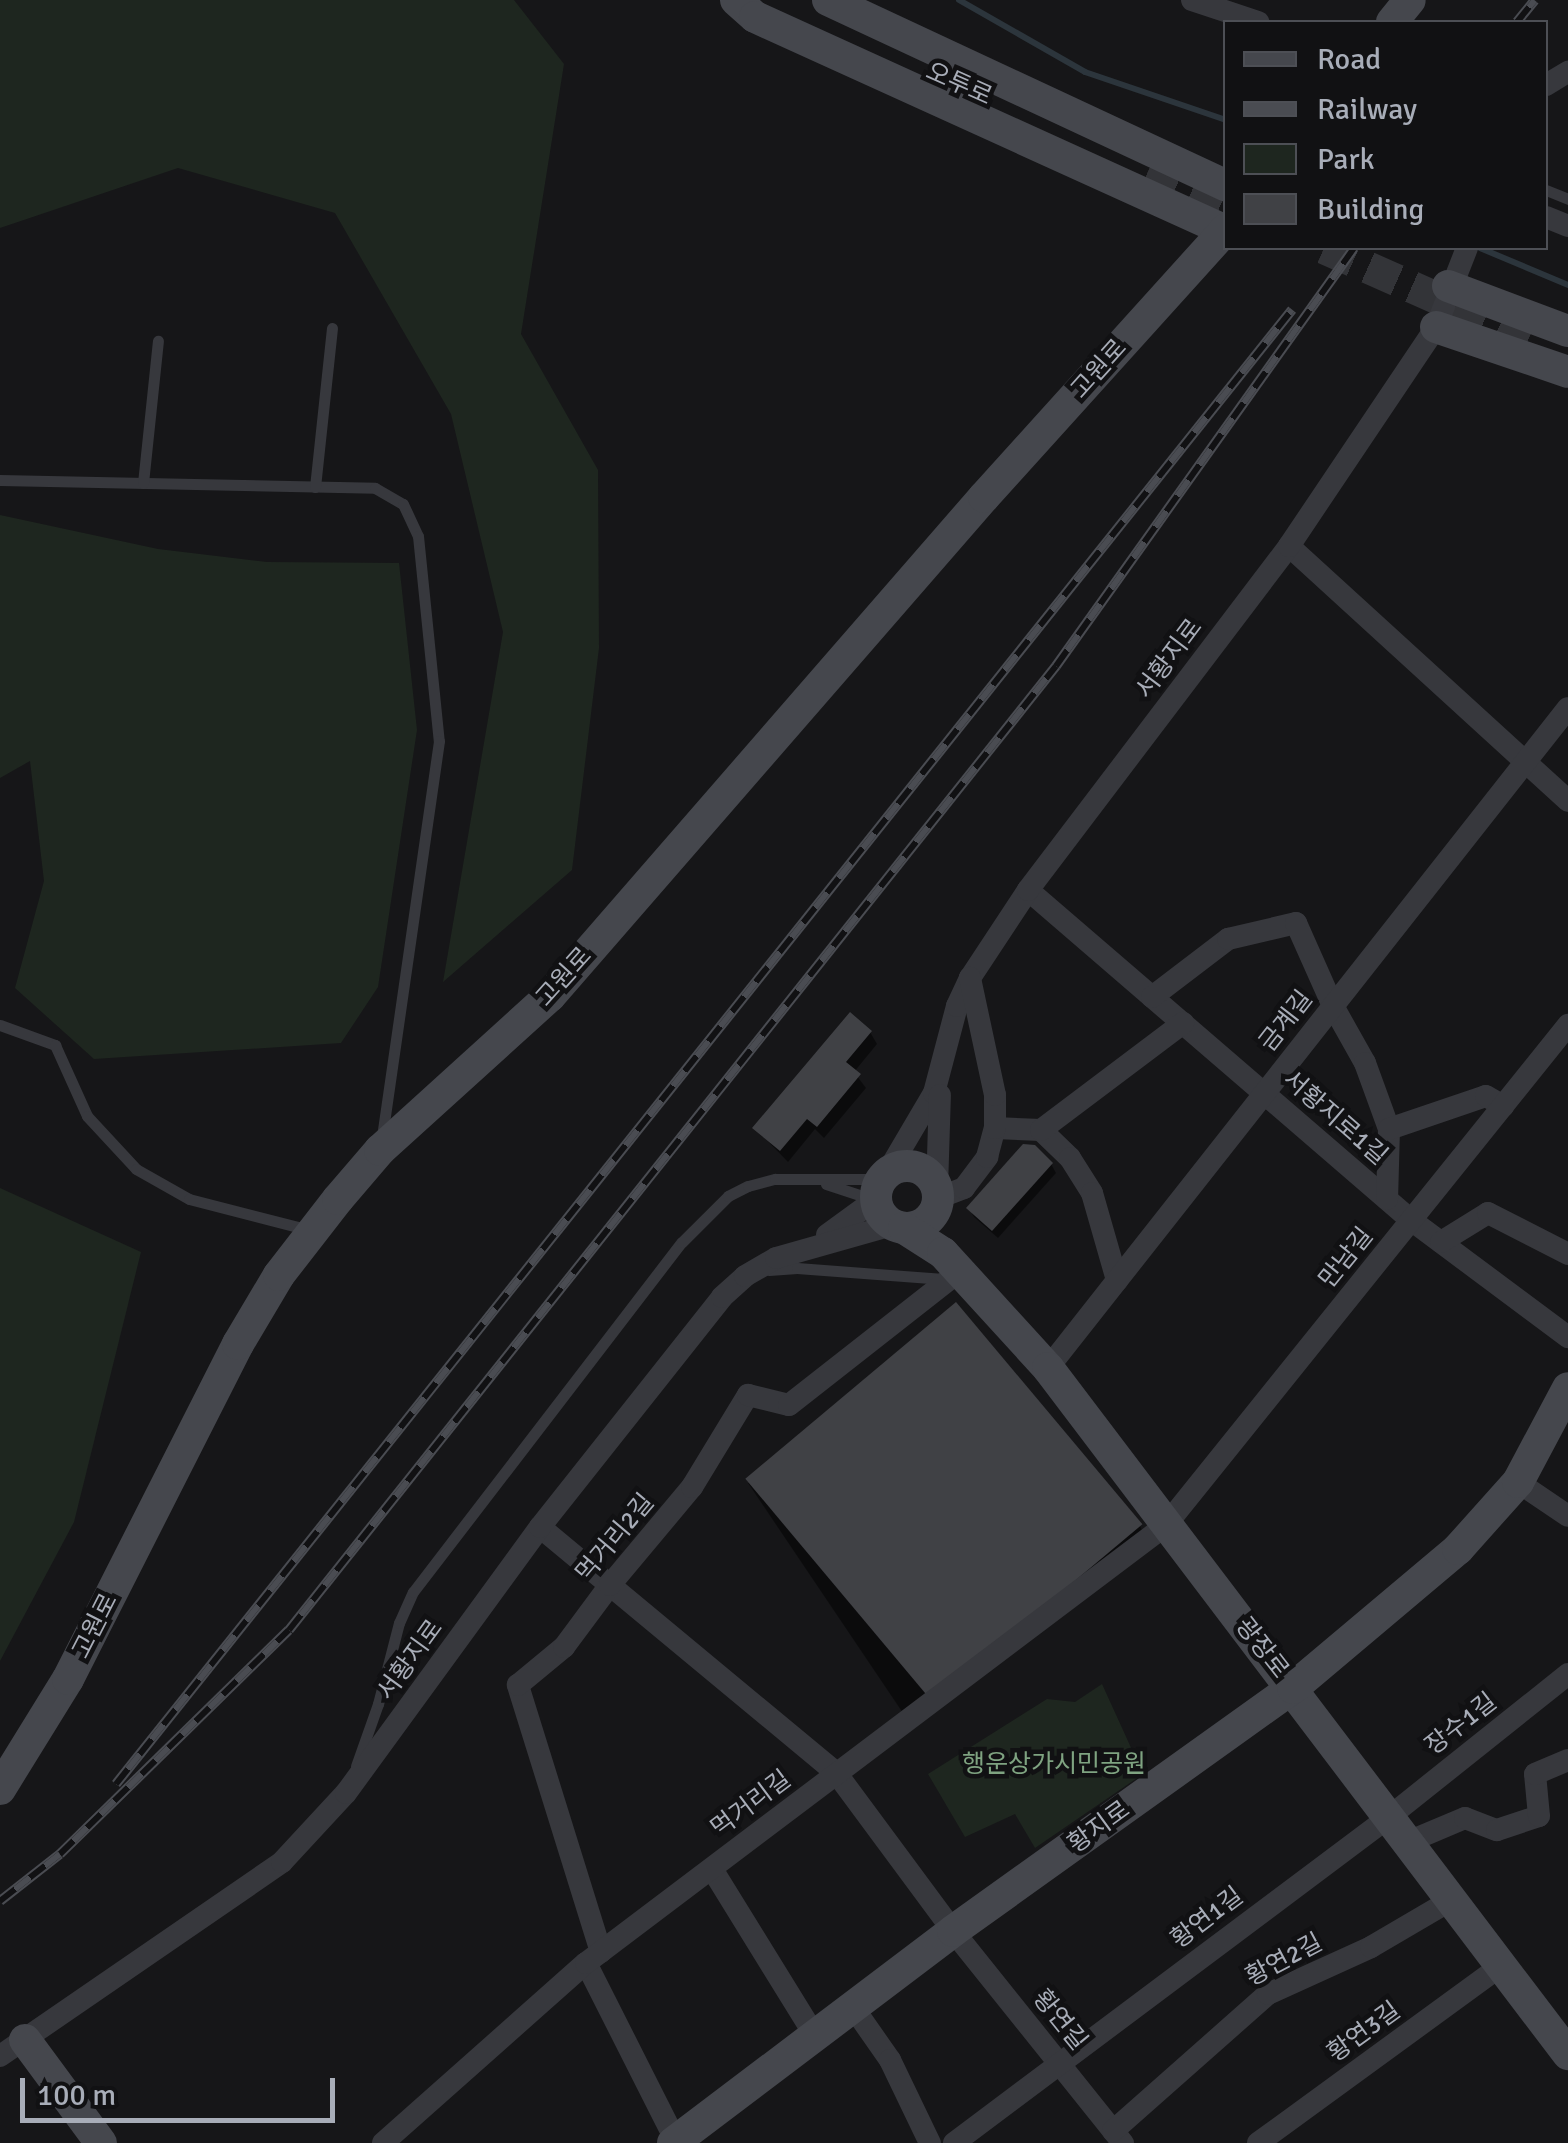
<!DOCTYPE html>
<meta charset="utf-8">
<style>
body{margin:0}
#map{position:relative;width:1568px;height:2143px;overflow:hidden;background:#161618;font-family:Signika,"Noto Sans KR",sans-serif}
div>[style]{position:absolute}
[style*='--x']{left:calc(var(--x)*1px);top:calc(var(--y)*1px);width:calc(var(--w)*1px);rotate:calc(var(--a)*1deg)}
.green>*{inset:0;background:#1e261f}
.shadow>*{inset:0;background:#0007}
.stream>*{height:6px;margin:-3px;padding:0 3px;transform-origin:3px;border-radius:3px;background:#2c353c}
.building>*{inset:0;background:#404145;transform-origin:0 0}
.secondary-tunnel>*{height:32px;margin-top:-16px;transform-origin:0;background:repeating-linear-gradient(90deg,#333438 0 32px,transparent 0 48px)}
.lane>*{height:11px;margin:-5.5px;padding:0 5.5px;transform-origin:5.5px;border-radius:5.5px;background:#37383d}
.street>*{height:22px;margin:-11px;padding:0 11px;transform-origin:11px;border-radius:11px;background:#37383d}
.secondary>*{height:32px;margin:-16px;padding:0 16px;transform-origin:16px;border-radius:16px;background:#45474d}
.secondary>.ring{margin:-16px;padding:0;box-sizing:content-box;background:none;border:32px solid #45474d;border-radius:50%}
.rail>*{height:10px;margin-top:-5px;transform-origin:0;background:repeating-linear-gradient(90deg,#111113 0 19px,#4a4c52 0 38px);box-sizing:border-box;border-block:2px solid #4a4c52}
span{translate:-50% -50%;white-space:nowrap;text-align:center;line-height:1.15;-webkit-text-stroke:9px #111113;paint-order:stroke}
.street-label{font-size:25px;color:#a8adb8}
.park-label{font-size:25px;color:#7fa381}
.legend{position:absolute;left:1223px;top:20px;width:325px;height:230px;box-sizing:border-box;background:#111113;border:2px solid #4d4f55;margin:0;padding:12px 18px;list-style:none;font-size:30px;color:#a8adb8}
.legend li{display:flex;align-items:center;gap:20px;height:50px}
.legend b{width:50px;border:2px solid #4d4f55}
.scale{position:absolute;left:20px;top:2078px;width:315px;height:45px;box-sizing:border-box;border:5px solid #a8adb8;border-top:0;padding-left:12px;font-size:30px;line-height:35px;white-space:nowrap;color:#a8adb8;-webkit-text-stroke:8px #111113;paint-order:stroke}
</style>
<div id="map">
<div class="green">
<i style="clip-path:polygon(0 0,514px 0,564px 64px,521px 334px,598px 470px,599px 648px,572px 870px,443px 982px,503px 632px,451px 414px,335px 213px,178px 168px,0 228px)"></i>
<i style="clip-path:polygon(0 515px,158px 549px,267px 562px,399px 563px,417px 730px,378px 987px,341px 1043px,94px 1059px,15px 988px,44px 881px,30px 761px,0 778px)"></i>
<i style="clip-path:polygon(0 1188px,141px 1252px,74px 1522px,0 1661px)"></i>
<i style="clip-path:polygon(1102px 1684px,1143px 1774px,1035px 1848px,1015px 1814px,965px 1837px,928px 1774px,1047px 1699px,1075px 1702px)"></i>
</div>
<div class="shadow">
<i style="clip-path:polygon(870px 1032px,877px 1044px,854px 1072px,866px 1088px,824px 1138px,815px 1129px,788px 1162px,755px 1128px)"></i>
<i style="clip-path:polygon(1051px 1164px,1056px 1173px,998px 1238px,974px 1217px,969px 1208px)"></i>
<i style="clip-path:polygon(748px 1483px,1140px 1526px,1146px 1538px,907px 1719px)"></i>
</div>
<div class="stream">
<i style="--x:959;--y:0;--w:145;--a:29.7"></i>
<i style="--x:1085;--y:72;--w:149;--a:18.8"></i>
<i style="--x:1480;--y:248;--w:95;--a:22.8"></i>
</div>
<div class="building">
<i style="clip-path:polygon(850px 1012px,872px 1031px,846px 1062px,861px 1074px,817px 1127px,807px 1119px,780px 1151px,752px 1128px)"></i>
<i style="clip-path:polygon(1023px 1144px,1035px 1145px,1053px 1163px,992px 1231px,966px 1208px)"></i>
<i style="left:956px;top:1302px;width:290px;height:275px;rotate:50deg"></i>
</div>
<div class="secondary-tunnel">
<i style="--x:1149;--y:169;--w:84;--a:23.8"></i>
<i style="--x:1324;--y:248;--w:224;--a:23.9"></i>
</div>
<div class="lane">
<i style="--x:1546;--y:190;--w:24;--a:22"></i>
<i style="--x:0;--y:480;--w:375;--a:1.2"></i>
<i style="--x:375;--y:488;--w:32;--a:30"></i>
<i style="--x:403;--y:504;--w:35;--a:65"></i>
<i style="--x:418;--y:536;--w:206;--a:84.2"></i>
<i style="--x:439;--y:741;--w:399;--a:98.2"></i>
<i style="--x:143;--y:483;--w:143;--a:-84"></i>
<i style="--x:315;--y:487;--w:160;--a:-83.9"></i>
<i style="--x:0;--y:1025;--w:59;--a:20"></i>
<i style="--x:55;--y:1045;--w:78;--a:65.7"></i>
<i style="--x:87;--y:1116;--w:72;--a:47.2"></i>
<i style="--x:136;--y:1169;--w:61;--a:29.5"></i>
<i style="--x:189;--y:1199;--w:125;--a:14.4"></i>
<i style="--x:826;--y:1184;--w:52;--a:18.1"></i>
<i style="--x:769;--y:1270;--w:28;--a:-4"></i>
<i style="--x:797;--y:1268;--w:147;--a:4.3"></i>
<i style="--x:356;--y:1766;--w:66;--a:-70.5"></i>
<i style="--x:378;--y:1704;--w:84;--a:-75.5"></i>
<i style="--x:399;--y:1623;--w:34;--a:-66"></i>
<i style="--x:413;--y:1592;--w:441;--a:-52.5"></i>
<i style="--x:682;--y:1242;--w:65;--a:-45"></i>
<i style="--x:728;--y:1196;--w:22;--a:-27"></i>
<i style="--x:748;--y:1186;--w:28;--a:-15"></i>
<i style="--x:775;--y:1179;--w:106;--a:0"></i>
</div>
<div class="street">
<i style="--x:1192;--y:0;--w:70;--a:18.4"></i>
<i style="--x:1546;--y:85;--w:26;--a:-31"></i>
<i style="--x:1546;--y:217;--w:24;--a:22"></i>
<i style="--x:1289;--y:546;--w:378;--a:42.4"></i>
<i style="--x:1028;--y:890;--w:506;--a:40.75"></i>
<i style="--x:1411;--y:1220;--w:196;--a:36.7"></i>
<i style="--x:1152;--y:997;--w:96;--a:-37.3"></i>
<i style="--x:1228;--y:939;--w:70;--a:-13.2"></i>
<i style="--x:1296;--y:923;--w:91;--a:66"></i>
<i style="--x:1333;--y:1006;--w:65;--a:60.7"></i>
<i style="--x:1365;--y:1063;--w:70;--a:70"></i>
<i style="--x:1389;--y:1129;--w:70;--a:91.6"></i>
<i style="--x:995;--y:1128;--w:46;--a:2.5"></i>
<i style="--x:1041;--y:1130;--w:40;--a:44"></i>
<i style="--x:1070;--y:1158;--w:41;--a:57.8"></i>
<i style="--x:1092;--y:1193;--w:91;--a:74"></i>
<i style="--x:1389;--y:1129;--w:102;--a:-18.8"></i>
<i style="--x:1486;--y:1096;--w:20;--a:30"></i>
<i style="--x:1041;--y:1130;--w:178;--a:-37"></i>
<i style="--x:888;--y:1171;--w:91;--a:-59.5"></i>
<i style="--x:934;--y:1093;--w:90;--a:-75.2"></i>
<i style="--x:957;--y:1006;--w:31;--a:-65"></i>
<i style="--x:970;--y:978;--w:105;--a:-56.6"></i>
<i style="--x:1028;--y:890;--w:432;--a:-52.8"></i>
<i style="--x:1289;--y:546;--w:264;--a:-56.1"></i>
<i style="--x:1436;--y:327;--w:85;--a:-68.6"></i>
<i style="--x:937;--y:1188;--w:93;--a:-88.2"></i>
<i style="--x:938;--y:1198;--w:28;--a:-21"></i>
<i style="--x:964;--y:1188;--w:39;--a:-53"></i>
<i style="--x:987;--y:1157;--w:30;--a:-75"></i>
<i style="--x:995;--y:1128;--w:33;--a:-90"></i>
<i style="--x:995;--y:1095;--w:120;--a:-102.1"></i>
<i style="--x:827;--y:1235;--w:59;--a:-36.1"></i>
<i style="--x:1441;--y:1242;--w:55;--a:-31.7"></i>
<i style="--x:1488;--y:1213;--w:90;--a:27.1"></i>
<i style="--x:1048;--y:1368;--w:840;--a:-51.77"></i>
<i style="--x:1518;--y:1482;--w:60;--a:34.2"></i>
<i style="--x:540;--y:1527;--w:386;--a:39.7"></i>
<i style="--x:837;--y:1774;--w:195;--a:53.5"></i>
<i style="--x:953;--y:1931;--w:272;--a:51.3"></i>
<i style="--x:1408;--y:1842;--w:62;--a:-22.8"></i>
<i style="--x:1465;--y:1818;--w:34;--a:21"></i>
<i style="--x:1497;--y:1830;--w:44;--a:-18.4"></i>
<i style="--x:1539;--y:1816;--w:42;--a:-95.4"></i>
<i style="--x:1535;--y:1774;--w:36;--a:-23"></i>
<i style="--x:712;--y:1869;--w:196;--a:58.3"></i>
<i style="--x:601;--y:1952;--w:280;--a:-107.3"></i>
<i style="--x:518;--y:1685;--w:60;--a:-39.6"></i>
<i style="--x:564;--y:1647;--w:77;--a:-53.4"></i>
<i style="--x:610;--y:1585;--w:128;--a:-50.1"></i>
<i style="--x:692;--y:1487;--w:108;--a:-58.7"></i>
<i style="--x:748;--y:1395;--w:42;--a:13.7"></i>
<i style="--x:789;--y:1405;--w:217;--a:-38.1"></i>
<i style="--x:586;--y:1963;--w:199;--a:63.2"></i>
<i style="--x:853;--y:2007;--w:65;--a:55.1"></i>
<i style="--x:890;--y:2060;--w:92;--a:64.3"></i>
<i style="--x:0;--y:2056;--w:342;--a:-34.5"></i>
<i style="--x:282;--y:1862;--w:94;--a:-47.2"></i>
<i style="--x:346;--y:1793;--w:329;--a:-53.9"></i>
<i style="--x:540;--y:1527;--w:293;--a:-51.6"></i>
<i style="--x:722;--y:1297;--w:31;--a:-42"></i>
<i style="--x:745;--y:1276;--w:36;--a:-30"></i>
<i style="--x:776;--y:1258;--w:122;--a:-15.8"></i>
<i style="--x:1113;--y:2131;--w:207;--a:-41.5"></i>
<i style="--x:1268;--y:1994;--w:113;--a:-24.5"></i>
<i style="--x:1371;--y:1947;--w:93;--a:-30.4"></i>
<i style="--x:383;--y:2143;--w:271;--a:-41.6"></i>
<i style="--x:586;--y:1963;--w:727;--a:-37.06"></i>
<i style="--x:1166;--y:1525;--w:642;--a:-51.2"></i>
<i style="--x:954;--y:2143;--w:544;--a:-36.85"></i>
<i style="--x:1389;--y:1817;--w:229;--a:-38.6"></i>
<i style="--x:1258;--y:2143;--w:301;--a:-36.1"></i>
</div>
<div class="secondary">
<i style="--x:736;--y:0;--w:25;--a:42"></i>
<i style="--x:755;--y:17;--w:515;--a:24.43"></i>
<i style="--x:828;--y:0;--w:439;--a:25"></i>
<i style="--x:1392;--y:22;--w:28;--a:-51"></i>
<i style="--x:1448;--y:286;--w:128;--a:20.6"></i>
<i style="--x:1436;--y:327;--w:139;--a:18.8"></i>
<i class="ring" style="left:876px;top:1166px;width:30px;height:30px"></i>
<i style="--x:904;--y:1228;--w:46;--a:32.7"></i>
<i style="--x:943;--y:1253;--w:156;--a:47.6"></i>
<i style="--x:1048;--y:1368;--w:861;--a:52.84"></i>
<i style="--x:0;--y:1789;--w:129;--a:-58.3"></i>
<i style="--x:68;--y:1679;--w:376;--a:-63.1"></i>
<i style="--x:238;--y:1344;--w:80;--a:-59.3"></i>
<i style="--x:279;--y:1275;--w:96;--a:-52.2"></i>
<i style="--x:338;--y:1199;--w:65;--a:-49.4"></i>
<i style="--x:380;--y:1150;--w:229;--a:-42.2"></i>
<i style="--x:550;--y:996;--w:661;--a:-48.99"></i>
<i style="--x:984;--y:497;--w:361;--a:-47.9"></i>
<i style="--x:25;--y:2040;--w:128;--a:53.6"></i>
<i style="--x:673;--y:2143;--w:351;--a:-37.1"></i>
<i style="--x:953;--y:1931;--w:418;--a:-35.6"></i>
<i style="--x:1293;--y:1688;--w:216;--a:-40.1"></i>
<i style="--x:1458;--y:1549;--w:90;--a:-48.2"></i>
<i style="--x:1518;--y:1482;--w:106;--a:-62"></i>
</div>
<div class="rail">
<i style="--x:1517;--y:22;--w:28;--a:-51"></i>
<i style="--x:116;--y:1784;--w:1886;--a:-51.42"></i>
<i style="--x:0;--y:1901;--w:76;--a:-38.1"></i>
<i style="--x:60;--y:1854;--w:320;--a:-44.4"></i>
<i style="--x:289;--y:1630;--w:1232;--a:-51.49"></i>
<i style="--x:1056;--y:666;--w:513;--a:-54.51"></i>
</div>
<div class="street-label">
<span style="left:959px;top:84px;rotate:24deg">오투로</span>
<span style="left:1099px;top:369px;rotate:-48deg">고원로</span>
<span style="left:1169px;top:659px;rotate:-53deg">서황지로</span>
<span style="left:564px;top:977px;rotate:-48deg">고원로</span>
<span style="left:1286px;top:1021px;rotate:-52deg">금계길</span>
<span style="left:1335px;top:1118px;rotate:41deg">서황지로1길</span>
<span style="left:1346px;top:1258px;rotate:-51deg">만남길</span>
<span style="left:615px;top:1538px;rotate:-50deg">먹거리2길</span>
<span style="left:95px;top:1626px;rotate:-63deg">고원로</span>
<span style="left:1262px;top:1648px;rotate:52deg">광장로</span>
<span style="left:410px;top:1660px;rotate:-54deg">서황지로</span>
<span style="left:1461px;top:1724px;rotate:-38deg">장수1길</span>
<span style="left:751px;top:1804px;rotate:-37deg">먹거리길</span>
<span style="left:1099px;top:1827px;rotate:-36deg">황지로</span>
<span style="left:1207px;top:1918px;rotate:-37deg">황연1길</span>
<span style="left:1284px;top:1960px;rotate:-28deg">황연2길</span>
<span style="left:1060px;top:2020px;rotate:51deg">황연길</span>
<span style="left:1364px;top:2032px;rotate:-36deg">황연3길</span>
</div>
<div class="park-label">
<span style="left:1054px;top:1764px">행운상가시민공원</span>
</div>
<ul class="legend">
<li><b style="height:12px;background:#45474d"></b>Road</li>
<li><b style="height:12px;background:#4a4c52"></b>Railway</li>
<li><b style="height:28px;background:#1e261f"></b>Park</li>
<li><b style="height:28px;background:#404145"></b>Building</li>
</ul>
<div class="scale">100 m</div>
</div>
